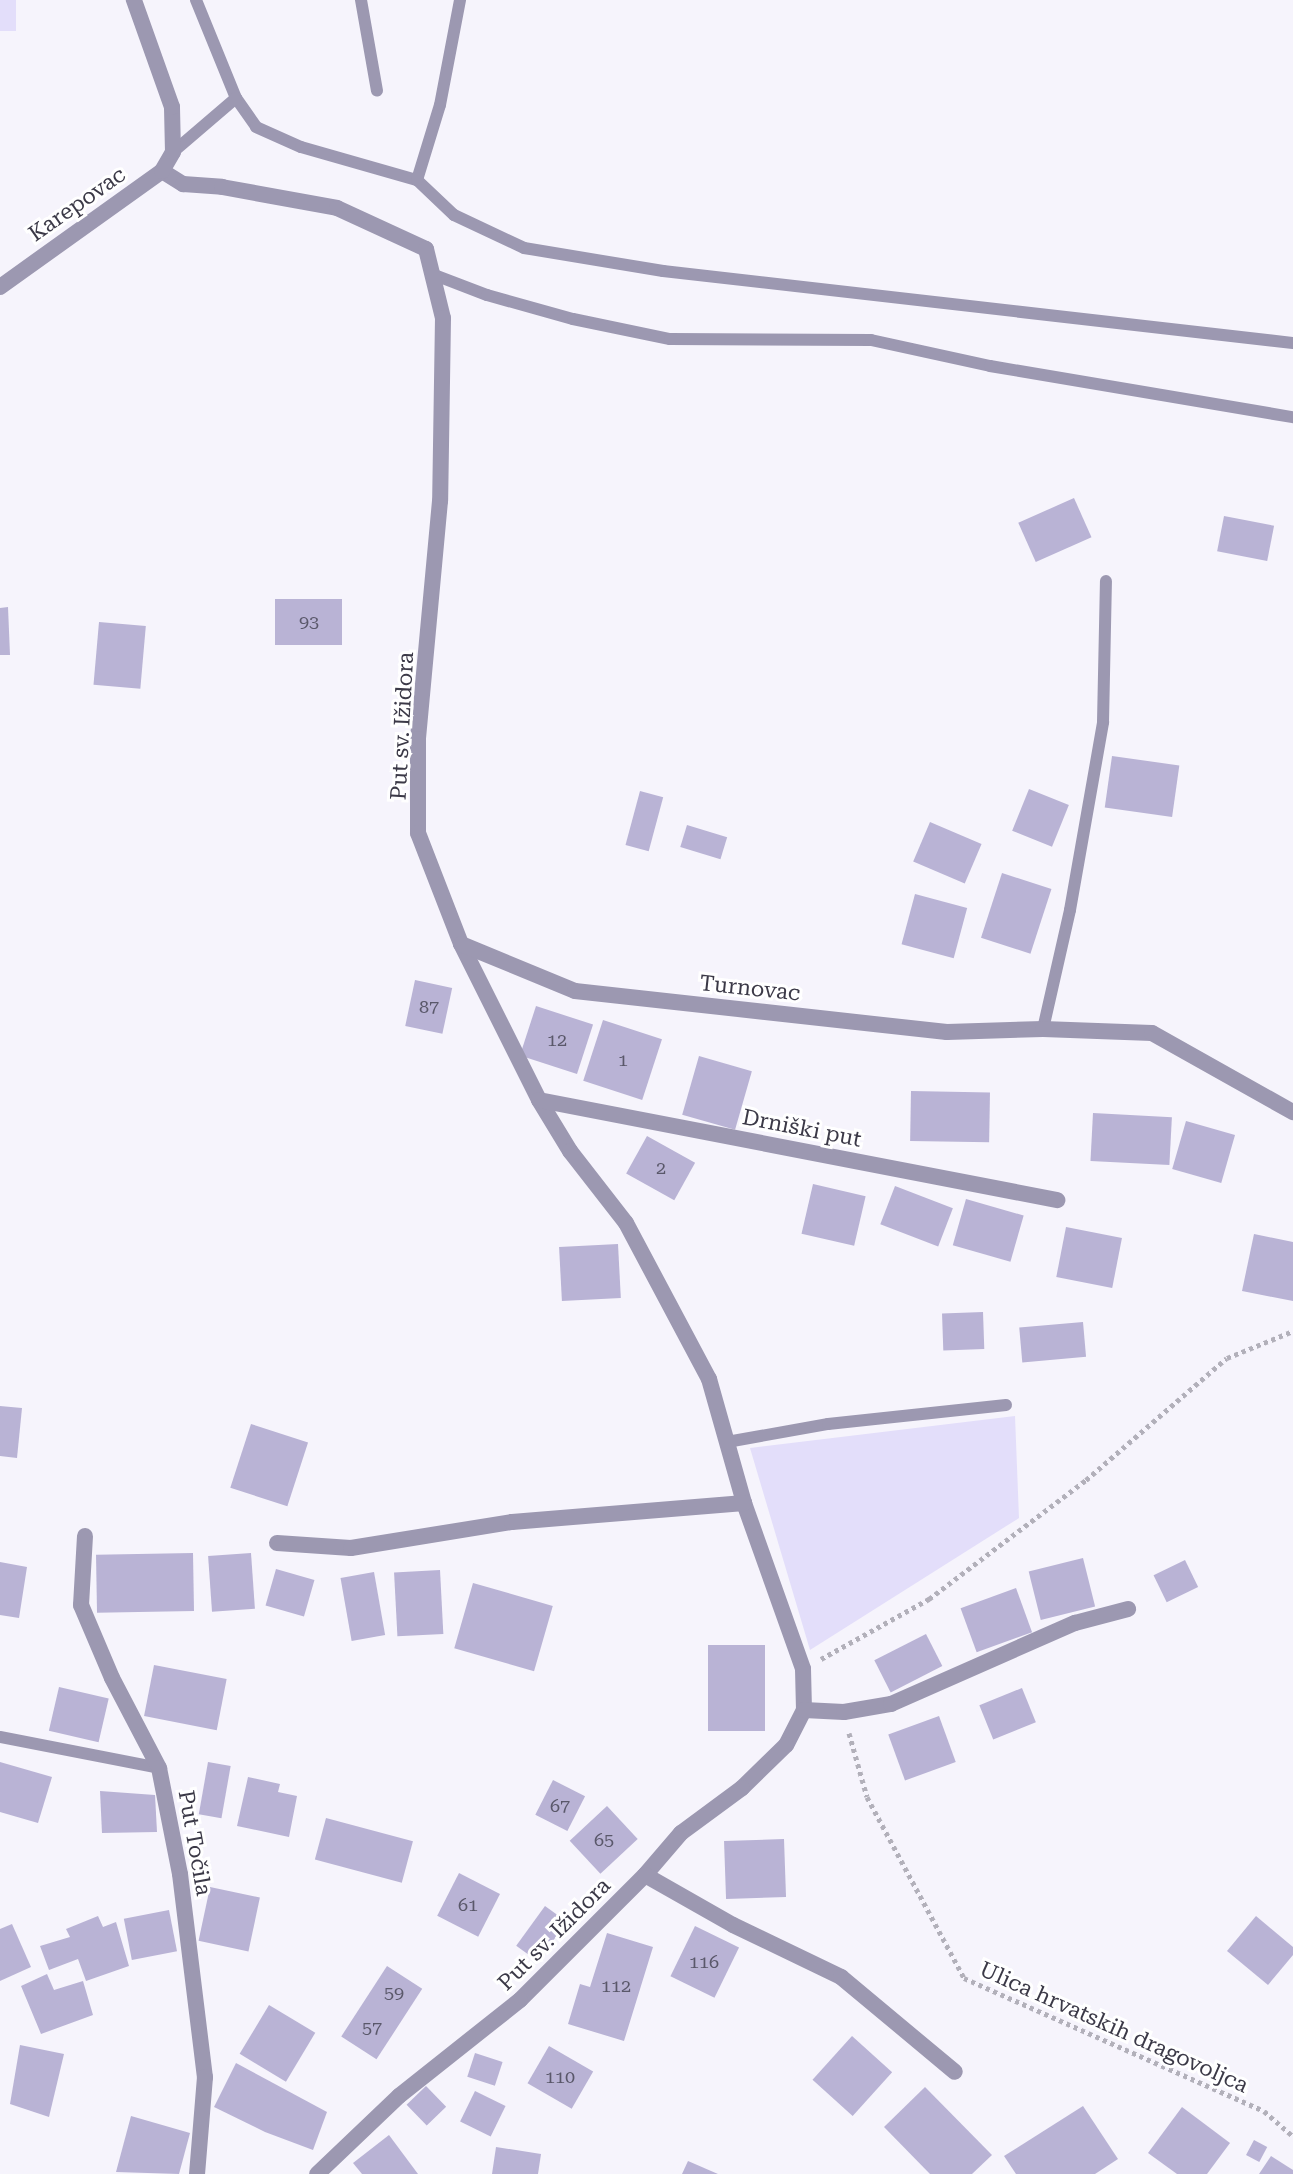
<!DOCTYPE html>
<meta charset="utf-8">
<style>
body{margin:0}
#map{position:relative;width:1293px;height:2174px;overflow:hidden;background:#f6f4fc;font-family:"Roboto Serif",serif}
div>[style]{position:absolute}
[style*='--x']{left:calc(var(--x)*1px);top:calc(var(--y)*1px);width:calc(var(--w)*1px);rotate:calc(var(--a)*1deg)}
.green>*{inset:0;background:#e3defa;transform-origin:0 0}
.building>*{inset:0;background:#b9b3d5;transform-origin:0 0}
.path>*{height:5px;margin-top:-2.5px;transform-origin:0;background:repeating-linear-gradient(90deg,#b2b0ba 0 4px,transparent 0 8px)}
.lane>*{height:12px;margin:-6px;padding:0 6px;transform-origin:6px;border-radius:6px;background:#9c98b1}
.street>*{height:16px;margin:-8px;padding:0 8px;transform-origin:8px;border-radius:8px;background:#9c98b1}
span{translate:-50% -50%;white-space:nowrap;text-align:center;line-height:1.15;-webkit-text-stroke:6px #fff;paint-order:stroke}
.number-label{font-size:18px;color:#5a586a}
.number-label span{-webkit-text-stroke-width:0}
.street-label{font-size:22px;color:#3b3947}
</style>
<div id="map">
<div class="green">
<i style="left:0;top:0;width:16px;height:31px"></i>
<i style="clip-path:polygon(1015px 1416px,1019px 1518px,810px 1650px,750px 1448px)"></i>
</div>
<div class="building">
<i style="left:1074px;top:498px;width:43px;height:61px;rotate:66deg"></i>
<i style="left:1224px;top:516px;width:51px;height:36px;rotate:11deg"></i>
<i style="left:275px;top:599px;width:67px;height:46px"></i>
<i style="clip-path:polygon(8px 607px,10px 655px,0 655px,0 608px)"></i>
<i style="left:99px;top:622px;width:47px;height:63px;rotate:5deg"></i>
<i style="left:1112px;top:756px;width:68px;height:52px;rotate:8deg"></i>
<i style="left:1029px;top:789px;width:43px;height:45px;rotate:22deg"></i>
<i style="left:640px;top:791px;width:24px;height:56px;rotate:15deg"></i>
<i style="left:930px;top:822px;width:56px;height:43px;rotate:23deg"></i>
<i style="left:687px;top:825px;width:42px;height:23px;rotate:17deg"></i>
<i style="left:1002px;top:873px;width:52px;height:68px;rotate:18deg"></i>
<i style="left:915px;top:894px;width:54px;height:52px;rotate:15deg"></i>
<i style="left:415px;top:980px;width:38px;height:47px;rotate:12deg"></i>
<i style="left:536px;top:1006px;width:60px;height:52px;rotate:18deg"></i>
<i style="left:603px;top:1020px;width:62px;height:64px;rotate:18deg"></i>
<i style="left:699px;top:1056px;width:55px;height:61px;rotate:16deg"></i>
<i style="left:911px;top:1091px;width:79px;height:50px;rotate:1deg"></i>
<i style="left:1093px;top:1113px;width:79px;height:48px;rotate:3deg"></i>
<i style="left:1186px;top:1121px;width:51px;height:50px;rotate:16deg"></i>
<i style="left:647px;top:1136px;width:55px;height:43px;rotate:29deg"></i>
<i style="left:813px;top:1184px;width:54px;height:51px;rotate:13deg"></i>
<i style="left:895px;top:1186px;width:62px;height:41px;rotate:21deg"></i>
<i style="left:966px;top:1199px;width:60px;height:48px;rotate:16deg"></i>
<i style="left:1066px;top:1227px;width:57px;height:51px;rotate:11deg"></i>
<i style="clip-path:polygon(1254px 1234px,1293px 1242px,1293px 1301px,1242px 1291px)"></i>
<i style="left:618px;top:1244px;width:54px;height:59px;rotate:87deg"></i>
<i style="left:983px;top:1312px;width:37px;height:41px;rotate:88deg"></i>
<i style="left:1083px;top:1322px;width:35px;height:64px;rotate:85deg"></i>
<i style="clip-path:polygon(0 1406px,22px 1408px,17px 1458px,0 1456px)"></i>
<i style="left:251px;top:1424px;width:60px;height:67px;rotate:18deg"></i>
<i style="left:193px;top:1553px;width:58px;height:97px;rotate:89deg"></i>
<i style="left:251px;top:1553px;width:56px;height:43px;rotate:86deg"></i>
<i style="left:1083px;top:1558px;width:50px;height:56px;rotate:76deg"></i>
<i style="left:1185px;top:1560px;width:30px;height:35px;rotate:64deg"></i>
<i style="clip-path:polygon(0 1562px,27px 1567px,19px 1618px,0 1615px)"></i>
<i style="left:276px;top:1569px;width:40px;height:38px;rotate:16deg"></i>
<i style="left:440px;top:1570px;width:64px;height:46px;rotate:87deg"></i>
<i style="left:374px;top:1572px;width:64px;height:34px;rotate:80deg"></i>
<i style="left:473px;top:1583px;width:83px;height:68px;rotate:16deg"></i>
<i style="left:1016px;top:1588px;width:47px;height:59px;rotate:70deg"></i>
<i style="left:926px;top:1634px;width:36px;height:58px;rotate:63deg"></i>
<i style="left:708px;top:1645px;width:57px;height:86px"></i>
<i style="left:154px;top:1665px;width:74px;height:52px;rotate:11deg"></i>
<i style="left:59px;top:1687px;width:51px;height:45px;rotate:13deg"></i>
<i style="left:1022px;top:1688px;width:37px;height:46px;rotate:68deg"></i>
<i style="left:939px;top:1716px;width:49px;height:54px;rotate:70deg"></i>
<i style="clip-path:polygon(0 1762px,52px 1777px,38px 1823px,0 1812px)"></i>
<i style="left:208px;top:1762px;width:23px;height:53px;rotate:10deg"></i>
<i style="clip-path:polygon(248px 1777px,280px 1784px,278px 1792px,297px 1796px,289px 1837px,237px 1826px)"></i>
<i style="left:553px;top:1780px;width:36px;height:39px;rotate:27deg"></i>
<i style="clip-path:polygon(100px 1791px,155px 1795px,157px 1832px,102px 1833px)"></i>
<i style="left:607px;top:1806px;width:45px;height:51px;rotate:47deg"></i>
<i style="left:326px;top:1818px;width:90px;height:43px;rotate:15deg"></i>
<i style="left:784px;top:1839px;width:58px;height:60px;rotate:88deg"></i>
<i style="left:459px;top:1873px;width:46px;height:48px;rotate:27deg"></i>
<i style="left:210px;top:1887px;width:51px;height:55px;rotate:12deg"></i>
<i style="left:545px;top:1906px;width:27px;height:49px;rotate:36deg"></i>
<i style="left:169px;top:1910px;width:42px;height:46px;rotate:79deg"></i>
<i style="clip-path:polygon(98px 1916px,103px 1927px,116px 1922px,129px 1966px,86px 1981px,78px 1959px,49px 1970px,40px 1946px,70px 1937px,66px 1929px)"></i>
<i style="clip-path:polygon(1256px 1916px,1293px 1947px,1293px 1955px,1268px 1985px,1227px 1951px)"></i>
<i style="clip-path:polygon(12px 1924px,31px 1967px,0 1981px,0 1929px)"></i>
<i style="left:695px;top:1926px;width:49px;height:56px;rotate:26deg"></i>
<i style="clip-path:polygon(607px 1933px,653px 1947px,624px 2041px,568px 2024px,580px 1984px,590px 1987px)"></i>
<i style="left:387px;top:1966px;width:42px;height:84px;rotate:33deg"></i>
<i style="clip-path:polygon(47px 1974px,54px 1990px,83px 1981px,93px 2015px,41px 2034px,21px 1986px)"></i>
<i style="left:269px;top:2005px;width:54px;height:57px;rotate:31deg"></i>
<i style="left:852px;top:2036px;width:54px;height:59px;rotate:42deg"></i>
<i style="clip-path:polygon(20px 2045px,64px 2054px,49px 2117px,10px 2104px)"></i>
<i style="left:549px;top:2046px;width:51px;height:43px;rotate:30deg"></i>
<i style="left:475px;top:2053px;width:29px;height:25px;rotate:18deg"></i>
<i style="clip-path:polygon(236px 2063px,327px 2112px,313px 2150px,265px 2132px,214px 2107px)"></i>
<i style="left:426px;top:2086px;width:29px;height:27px;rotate:46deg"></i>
<i style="clip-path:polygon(925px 2087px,992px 2155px,972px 2174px,930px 2174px,884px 2127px)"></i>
<i style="left:475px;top:2091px;width:34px;height:34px;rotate:26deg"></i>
<i style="clip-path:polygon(1083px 2106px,1118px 2159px,1095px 2174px,1016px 2174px,1004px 2156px)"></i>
<i style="clip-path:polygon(1182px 2107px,1230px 2143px,1207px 2174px,1177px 2174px,1148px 2153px)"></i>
<i style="clip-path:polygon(131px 2116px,190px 2133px,179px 2174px,116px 2172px)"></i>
<i style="clip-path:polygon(389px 2135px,418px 2174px,362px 2174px,353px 2163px)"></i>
<i style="left:1254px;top:2140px;width:15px;height:17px;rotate:28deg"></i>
<i style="clip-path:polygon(496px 2147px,541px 2154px,538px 2174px,492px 2174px)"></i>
<i style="clip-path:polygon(1271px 2156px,1293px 2170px,1293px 2174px,1259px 2174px)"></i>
<i style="clip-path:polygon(688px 2161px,718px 2174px,682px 2174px)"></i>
</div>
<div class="path">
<i style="--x:821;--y:1659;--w:124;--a:-29.1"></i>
<i style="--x:929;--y:1599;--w:197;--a:-37.2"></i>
<i style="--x:1086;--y:1480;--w:186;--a:-40.9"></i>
<i style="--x:1227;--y:1358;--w:71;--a:-22.2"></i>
<i style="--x:849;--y:1733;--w:66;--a:74.3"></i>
<i style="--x:867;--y:1797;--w:205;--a:61.8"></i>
<i style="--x:964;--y:1978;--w:328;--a:23.9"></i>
<i style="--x:1264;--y:2111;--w:38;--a:41"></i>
</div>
<div class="lane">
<i style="--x:196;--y:0;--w:106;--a:67.8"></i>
<i style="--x:236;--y:98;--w:35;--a:55"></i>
<i style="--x:256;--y:127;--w:49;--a:24"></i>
<i style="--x:301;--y:147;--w:121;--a:15.9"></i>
<i style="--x:417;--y:180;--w:51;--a:43.4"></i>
<i style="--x:454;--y:215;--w:77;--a:25.2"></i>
<i style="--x:524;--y:248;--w:141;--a:9.4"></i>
<i style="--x:663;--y:271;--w:634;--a:6.52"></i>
<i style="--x:361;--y:0;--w:92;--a:80"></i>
<i style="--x:173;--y:152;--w:83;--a:-40.6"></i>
<i style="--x:417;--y:180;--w:78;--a:-73"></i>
<i style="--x:440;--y:105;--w:107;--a:-79.2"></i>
<i style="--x:432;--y:274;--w:59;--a:20.9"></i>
<i style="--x:487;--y:295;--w:89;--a:15.6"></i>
<i style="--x:573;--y:319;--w:99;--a:11.7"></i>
<i style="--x:670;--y:339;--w:201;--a:0.3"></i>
<i style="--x:871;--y:340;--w:122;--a:12.3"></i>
<i style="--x:990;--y:366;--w:307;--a:9.6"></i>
<i style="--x:1043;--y:1029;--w:122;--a:-77.2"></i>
<i style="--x:1070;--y:910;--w:191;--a:-80"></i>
<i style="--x:1103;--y:722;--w:141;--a:-88.8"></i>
<i style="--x:727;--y:1442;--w:103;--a:-10.1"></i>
<i style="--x:828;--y:1424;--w:179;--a:-6.1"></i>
<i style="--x:0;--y:1737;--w:162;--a:11"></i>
</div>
<div class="street">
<i style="--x:162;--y:171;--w:25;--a:32"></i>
<i style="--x:183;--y:184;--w:39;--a:4"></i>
<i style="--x:222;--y:187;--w:117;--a:10.3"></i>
<i style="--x:337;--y:208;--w:98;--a:24.7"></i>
<i style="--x:426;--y:249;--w:71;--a:76.2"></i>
<i style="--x:443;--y:318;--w:183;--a:90.9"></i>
<i style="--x:440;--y:501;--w:239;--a:95.3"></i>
<i style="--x:418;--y:739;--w:94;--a:90"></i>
<i style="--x:418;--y:833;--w:119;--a:68.8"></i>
<i style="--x:461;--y:944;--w:174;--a:63.4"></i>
<i style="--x:539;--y:1100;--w:60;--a:58.7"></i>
<i style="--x:570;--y:1151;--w:91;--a:52.1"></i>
<i style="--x:626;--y:1223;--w:177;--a:62"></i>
<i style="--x:709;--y:1379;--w:129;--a:74.2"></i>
<i style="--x:744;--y:1503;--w:176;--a:70.4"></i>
<i style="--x:803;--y:1669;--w:41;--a:88.6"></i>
<i style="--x:804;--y:1710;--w:39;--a:117"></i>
<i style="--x:786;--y:1745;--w:62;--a:135.7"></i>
<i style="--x:742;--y:1788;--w:76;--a:143.6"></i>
<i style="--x:681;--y:1833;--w:55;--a:130.6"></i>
<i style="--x:645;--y:1875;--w:177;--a:135"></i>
<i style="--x:520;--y:2000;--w:154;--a:141.6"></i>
<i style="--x:399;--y:2096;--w:113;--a:136.4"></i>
<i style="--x:0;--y:287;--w:199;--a:-35.6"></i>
<i style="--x:162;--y:171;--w:22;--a:-60"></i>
<i style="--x:173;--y:152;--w:45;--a:-91.3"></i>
<i style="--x:172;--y:107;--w:114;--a:-109.6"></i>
<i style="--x:461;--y:944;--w:123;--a:22.4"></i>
<i style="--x:575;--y:991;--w:374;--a:6.3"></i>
<i style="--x:947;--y:1032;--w:96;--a:-1.8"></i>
<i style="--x:1043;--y:1029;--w:109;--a:2.1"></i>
<i style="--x:1152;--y:1033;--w:162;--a:29.3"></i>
<i style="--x:539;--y:1100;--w:528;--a:10.93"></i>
<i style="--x:85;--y:1536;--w:69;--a:93.3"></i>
<i style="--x:81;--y:1605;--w:79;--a:67"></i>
<i style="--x:112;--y:1678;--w:102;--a:62.4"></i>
<i style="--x:159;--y:1768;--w:108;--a:78.8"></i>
<i style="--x:180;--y:1874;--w:205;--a:83"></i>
<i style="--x:205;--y:2077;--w:97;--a:94.7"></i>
<i style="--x:277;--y:1543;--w:74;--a:3.9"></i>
<i style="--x:351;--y:1548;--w:163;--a:-9.2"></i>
<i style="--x:512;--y:1522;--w:233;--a:-4.7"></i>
<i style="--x:804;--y:1710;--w:40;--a:2.9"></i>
<i style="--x:844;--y:1712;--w:48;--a:-9.7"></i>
<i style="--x:891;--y:1704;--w:201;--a:-23.8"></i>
<i style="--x:1075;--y:1623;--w:55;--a:-14.8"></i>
<i style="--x:645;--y:1875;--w:101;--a:29.6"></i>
<i style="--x:733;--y:1925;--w:120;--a:25.7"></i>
<i style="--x:841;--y:1977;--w:148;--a:39.8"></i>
</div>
<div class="number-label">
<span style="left:309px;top:622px">93</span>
<span style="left:429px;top:1007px">87</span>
<span style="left:557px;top:1040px">12</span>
<span style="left:623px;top:1060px">1</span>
<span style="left:661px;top:1168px">2</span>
<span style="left:560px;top:1806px">67</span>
<span style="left:604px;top:1840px">65</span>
<span style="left:468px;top:1905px">61</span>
<span style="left:704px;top:1962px">116</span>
<span style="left:616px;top:1986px">112</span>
<span style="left:394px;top:1993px">59</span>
<span style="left:372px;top:2028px">57</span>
<span style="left:560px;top:2077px">110</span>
</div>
<div class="street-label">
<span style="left:77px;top:204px;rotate:-35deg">Karepovac</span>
<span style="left:402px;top:726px;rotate:-87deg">Put sv. Ižidora</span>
<span style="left:750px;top:988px;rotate:6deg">Turnovac</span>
<span style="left:802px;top:1128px;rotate:11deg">Drniški put</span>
<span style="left:195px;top:1843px;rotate:80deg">Put Točila</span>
<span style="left:554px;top:1934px;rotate:-45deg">Put sv. Ižidora</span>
<span style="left:1114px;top:2027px;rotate:24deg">Ulica hrvatskih dragovoljca</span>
</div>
</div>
